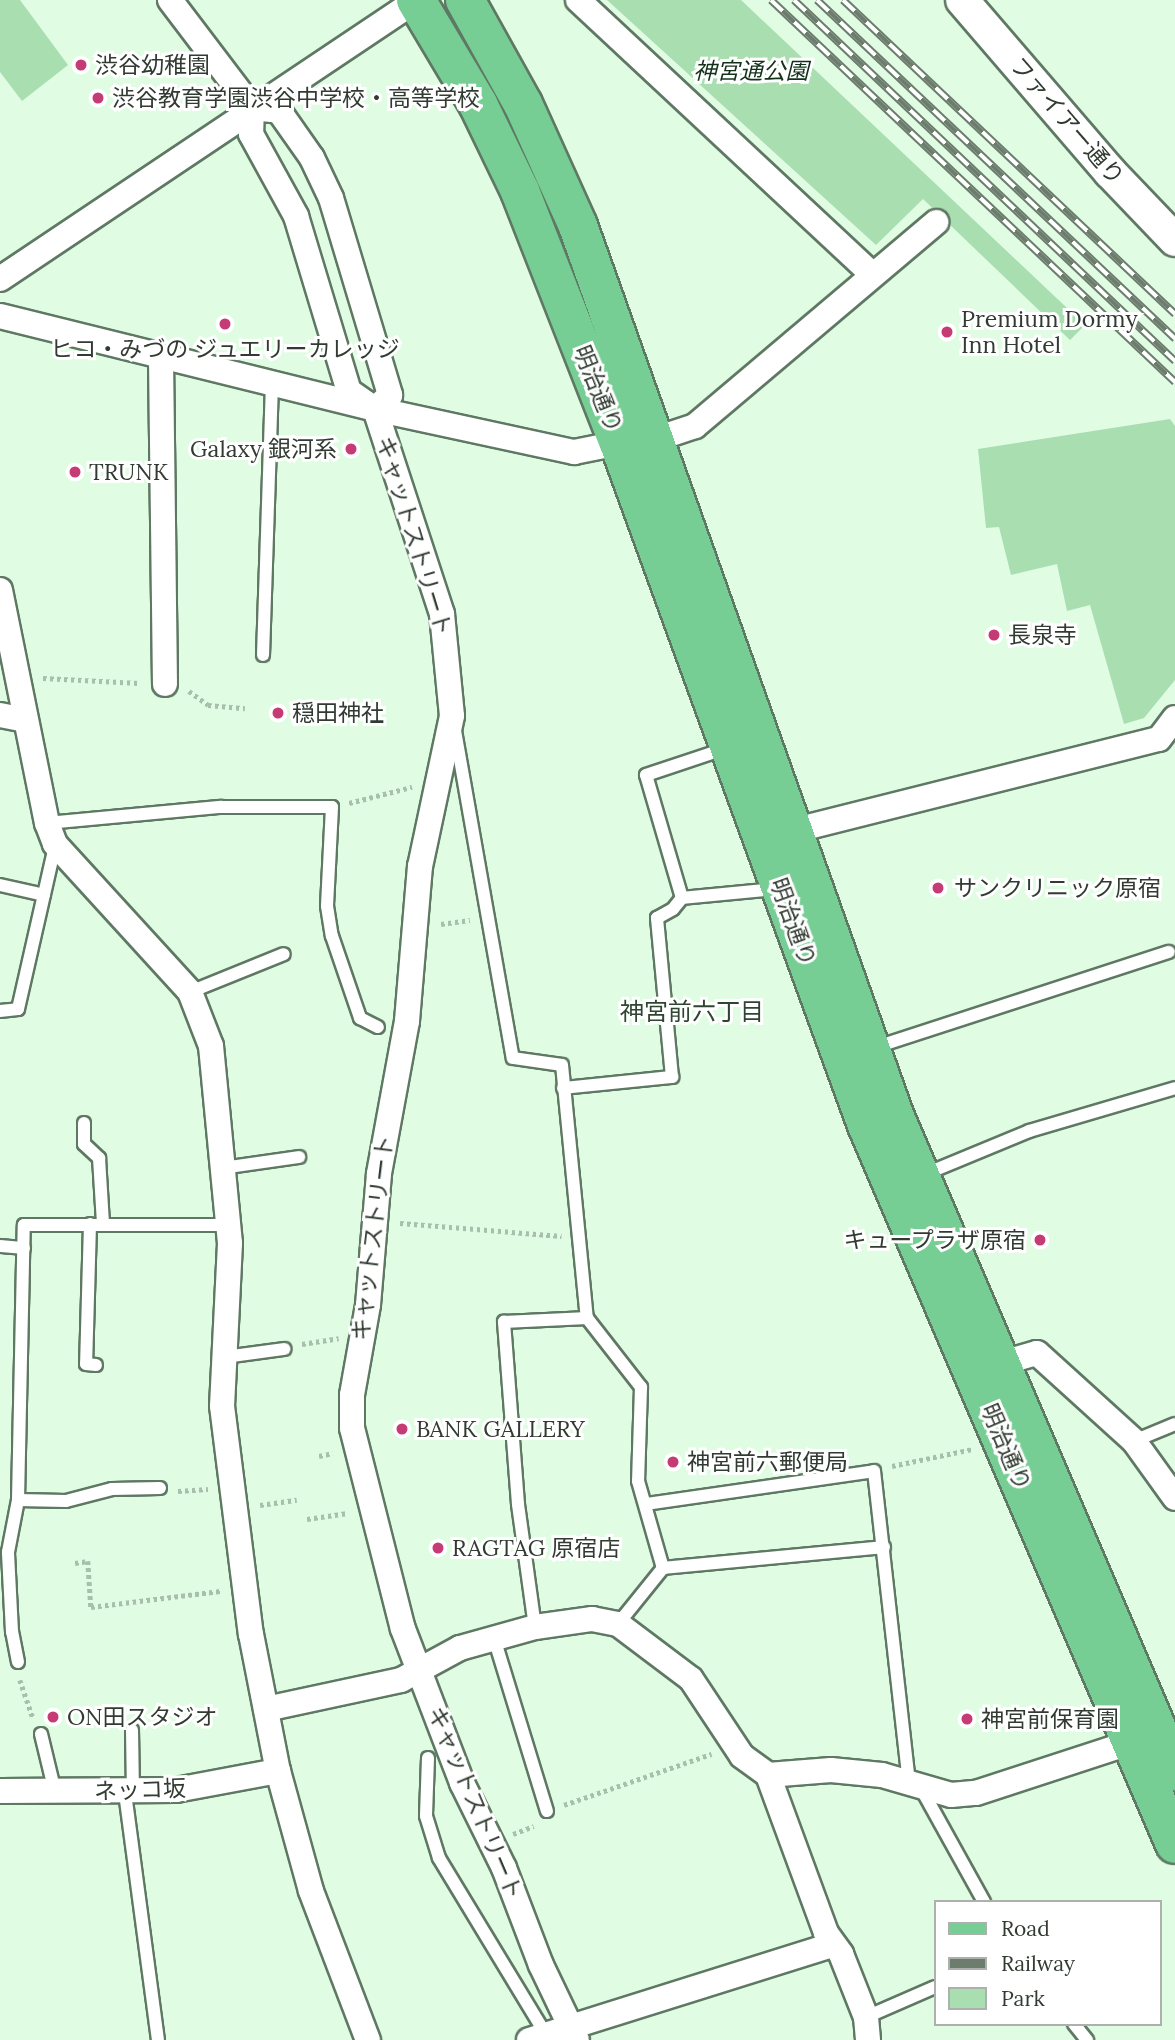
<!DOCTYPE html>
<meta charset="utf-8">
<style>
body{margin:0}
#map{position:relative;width:1175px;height:2040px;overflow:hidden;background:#e0fce3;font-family:Lora,"Noto Sans JP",serif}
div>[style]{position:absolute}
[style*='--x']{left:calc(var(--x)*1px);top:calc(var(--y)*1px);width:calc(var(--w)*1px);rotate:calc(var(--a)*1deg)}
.green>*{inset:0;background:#a9deb1}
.path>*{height:4.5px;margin-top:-2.25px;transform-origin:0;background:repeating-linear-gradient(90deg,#a8bfab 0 3.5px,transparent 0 7px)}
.roads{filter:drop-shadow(2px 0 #5f7863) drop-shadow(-2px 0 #5f7863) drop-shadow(0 2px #5f7863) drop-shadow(0 -2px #5f7863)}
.service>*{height:12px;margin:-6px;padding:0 6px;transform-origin:6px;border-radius:6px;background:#fff}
.minor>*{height:24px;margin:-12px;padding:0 12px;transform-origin:12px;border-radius:12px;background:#fff}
.tertiary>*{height:32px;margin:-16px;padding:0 16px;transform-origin:16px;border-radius:16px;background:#fff}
.primary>*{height:38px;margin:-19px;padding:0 19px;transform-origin:19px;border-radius:19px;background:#76ce95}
.rail>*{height:8px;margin-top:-4px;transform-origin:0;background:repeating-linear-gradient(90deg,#fff 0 16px,#6c7c6d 0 32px);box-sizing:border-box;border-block:2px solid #6c7c6d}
.dots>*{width:19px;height:19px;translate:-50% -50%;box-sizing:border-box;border:4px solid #fff;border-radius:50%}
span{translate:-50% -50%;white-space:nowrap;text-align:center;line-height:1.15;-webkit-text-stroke:6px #fff;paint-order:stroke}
.poi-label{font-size:23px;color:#313b32}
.left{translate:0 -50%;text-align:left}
.right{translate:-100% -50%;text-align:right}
.park-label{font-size:23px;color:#123119;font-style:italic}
.street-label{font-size:23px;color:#313b32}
.neighbourhood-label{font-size:24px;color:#2e4532}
.legend{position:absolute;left:934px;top:1900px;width:228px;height:126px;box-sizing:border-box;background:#fff;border:2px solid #adb1ad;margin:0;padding:9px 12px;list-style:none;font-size:21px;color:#313b32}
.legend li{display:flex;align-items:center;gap:14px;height:35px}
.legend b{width:35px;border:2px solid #adb1ad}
</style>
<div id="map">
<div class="green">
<i style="clip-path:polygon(0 0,20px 0,68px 65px,22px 101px,0 72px)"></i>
<i style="clip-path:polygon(607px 0,741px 0,1085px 325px,1070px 340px,923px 199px,876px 245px)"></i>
<i style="clip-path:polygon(1170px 419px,1175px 426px,1175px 680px,1144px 718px,1124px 724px,1090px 605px,1067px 611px,1057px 564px,1011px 575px,999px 527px,986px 528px,978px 449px)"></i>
</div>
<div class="path">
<i style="--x:43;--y:678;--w:96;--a:3"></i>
<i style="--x:189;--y:691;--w:24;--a:36"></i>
<i style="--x:208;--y:705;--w:37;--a:5"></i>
<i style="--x:349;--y:803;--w:65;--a:-14.3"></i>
<i style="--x:441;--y:924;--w:29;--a:-8"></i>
<i style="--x:400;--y:1223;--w:162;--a:4.6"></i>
<i style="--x:302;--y:1344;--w:37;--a:-9"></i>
<i style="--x:319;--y:1456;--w:14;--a:-12"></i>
<i style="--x:892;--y:1466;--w:83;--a:-11.9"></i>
<i style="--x:178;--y:1491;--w:30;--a:-4"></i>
<i style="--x:260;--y:1505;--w:37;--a:-8"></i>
<i style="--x:307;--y:1519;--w:41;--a:-8.3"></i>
<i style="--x:75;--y:1563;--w:13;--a:-9"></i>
<i style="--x:88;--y:1561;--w:46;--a:86.3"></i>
<i style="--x:91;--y:1607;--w:130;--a:-7.1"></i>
<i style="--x:20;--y:1680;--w:40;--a:71.1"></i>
<i style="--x:564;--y:1805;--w:156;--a:-19.1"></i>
<i style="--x:513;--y:1834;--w:22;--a:-21"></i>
</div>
<div class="roads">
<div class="service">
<i style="--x:263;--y:655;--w:271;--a:-88.1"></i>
<i style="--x:454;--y:725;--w:338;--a:80"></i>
<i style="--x:513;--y:1058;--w:49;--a:8.1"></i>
<i style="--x:562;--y:1065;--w:254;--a:84.4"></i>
<i style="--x:587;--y:1318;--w:88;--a:52"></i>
<i style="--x:641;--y:1387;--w:94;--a:91.8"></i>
<i style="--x:638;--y:1481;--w:91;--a:74"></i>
<i style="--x:663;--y:1568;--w:72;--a:128.8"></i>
<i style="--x:47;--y:823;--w:175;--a:-5.3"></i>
<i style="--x:221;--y:807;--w:111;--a:0"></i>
<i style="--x:332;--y:807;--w:99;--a:92.9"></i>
<i style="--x:327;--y:906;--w:30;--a:81"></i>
<i style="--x:332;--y:936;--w:87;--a:71.1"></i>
<i style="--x:360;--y:1018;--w:20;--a:27"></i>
<i style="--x:0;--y:885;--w:45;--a:12.8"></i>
<i style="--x:682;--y:898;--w:128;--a:-106.3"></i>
<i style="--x:646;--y:775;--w:85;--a:-18.4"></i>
<i style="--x:190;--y:992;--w:101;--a:-22"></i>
<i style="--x:0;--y:1011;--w:18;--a:-6"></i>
<i style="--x:18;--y:1009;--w:167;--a:-77.2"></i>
<i style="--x:873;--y:1048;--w:311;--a:-18"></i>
<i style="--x:563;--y:1088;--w:110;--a:-5.8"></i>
<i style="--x:672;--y:1077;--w:160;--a:-95.4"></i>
<i style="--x:657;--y:918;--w:18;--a:-29"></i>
<i style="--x:673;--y:909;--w:14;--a:-51"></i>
<i style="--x:682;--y:898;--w:93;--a:-5.5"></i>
<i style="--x:84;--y:1123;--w:21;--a:90"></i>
<i style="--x:84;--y:1144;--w:21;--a:43"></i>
<i style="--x:99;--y:1158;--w:66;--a:86.5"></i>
<i style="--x:222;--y:1168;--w:78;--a:-8.1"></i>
<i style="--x:923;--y:1175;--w:115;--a:-22.5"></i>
<i style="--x:1029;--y:1131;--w:152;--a:-16.4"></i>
<i style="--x:90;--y:1224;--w:140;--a:91.6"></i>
<i style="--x:86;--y:1364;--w:10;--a:6"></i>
<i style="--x:0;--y:1246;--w:24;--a:5"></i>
<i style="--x:225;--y:1357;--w:60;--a:-7.7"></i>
<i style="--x:1134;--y:1441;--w:44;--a:-22.5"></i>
<i style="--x:18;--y:1500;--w:48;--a:1.2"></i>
<i style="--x:66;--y:1501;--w:48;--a:-14.6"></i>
<i style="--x:112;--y:1489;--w:48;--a:-1.2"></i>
<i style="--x:646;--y:1504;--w:230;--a:-8.2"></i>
<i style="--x:874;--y:1471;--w:316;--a:83.6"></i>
<i style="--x:663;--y:1568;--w:222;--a:-5.4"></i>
<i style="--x:535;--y:1627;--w:124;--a:-97.9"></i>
<i style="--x:518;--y:1504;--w:183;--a:-94.4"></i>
<i style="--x:504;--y:1322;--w:83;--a:-2.8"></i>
<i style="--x:494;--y:1638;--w:181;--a:73"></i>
<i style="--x:18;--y:1662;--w:31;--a:-101"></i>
<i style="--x:12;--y:1632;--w:80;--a:-92.9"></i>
<i style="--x:8;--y:1552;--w:53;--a:-79.1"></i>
<i style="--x:18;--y:1500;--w:275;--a:-88.8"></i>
<i style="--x:24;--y:1225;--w:204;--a:0"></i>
<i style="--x:132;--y:1730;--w:62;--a:89.1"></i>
<i style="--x:41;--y:1734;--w:60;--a:76.4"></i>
<i style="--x:428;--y:1758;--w:58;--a:92"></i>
<i style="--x:426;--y:1816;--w:44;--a:72.8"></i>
<i style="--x:439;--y:1858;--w:207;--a:58.8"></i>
<i style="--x:922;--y:1790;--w:128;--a:61"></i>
<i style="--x:125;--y:1793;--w:249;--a:82.4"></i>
<i style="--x:866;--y:2017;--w:75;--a:-23.5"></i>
<i style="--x:1074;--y:2024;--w:21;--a:51"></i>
</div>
<div class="minor">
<i style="--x:170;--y:0;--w:136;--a:52.8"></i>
<i style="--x:252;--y:108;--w:26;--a:92"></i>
<i style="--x:251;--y:134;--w:94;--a:61.2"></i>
<i style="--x:296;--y:216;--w:183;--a:73.2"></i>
<i style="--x:349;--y:391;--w:32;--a:35"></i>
<i style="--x:375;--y:409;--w:216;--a:71.9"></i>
<i style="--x:442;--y:614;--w:102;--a:84.4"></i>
<i style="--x:452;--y:716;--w:153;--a:102"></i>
<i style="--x:420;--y:866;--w:156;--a:94.8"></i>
<i style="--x:407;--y:1021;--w:156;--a:100.4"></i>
<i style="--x:379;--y:1174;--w:131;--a:94.8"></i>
<i style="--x:368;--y:1305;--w:91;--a:100.1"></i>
<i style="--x:352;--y:1395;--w:33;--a:90"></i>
<i style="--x:352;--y:1428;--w:207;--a:75.8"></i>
<i style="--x:403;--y:1629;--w:165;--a:69"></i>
<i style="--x:462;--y:1783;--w:95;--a:63.7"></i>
<i style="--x:504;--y:1868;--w:104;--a:69.1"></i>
<i style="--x:541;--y:1965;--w:83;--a:64.4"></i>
<i style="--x:578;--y:0;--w:400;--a:43"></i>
<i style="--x:252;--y:108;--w:27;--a:6"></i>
<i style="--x:279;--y:111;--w:57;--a:54.9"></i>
<i style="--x:312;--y:158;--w:44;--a:64.6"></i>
<i style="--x:331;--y:198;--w:206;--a:73.3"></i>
<i style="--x:390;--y:395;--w:21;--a:137"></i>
<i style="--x:0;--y:279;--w:502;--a:-33.79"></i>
<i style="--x:0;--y:316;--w:386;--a:13.9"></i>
<i style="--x:375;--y:409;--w:204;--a:12.2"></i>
<i style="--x:574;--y:452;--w:46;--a:-11.3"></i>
<i style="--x:161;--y:358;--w:326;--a:89.3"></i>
<i style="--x:653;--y:440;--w:44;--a:-18.4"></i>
<i style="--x:695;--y:426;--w:316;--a:-40.2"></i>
<i style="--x:0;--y:590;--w:238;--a:78.6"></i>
<i style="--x:47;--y:823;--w:22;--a:69"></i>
<i style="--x:55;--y:844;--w:200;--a:47.6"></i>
<i style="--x:190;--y:992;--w:58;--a:68.7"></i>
<i style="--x:211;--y:1046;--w:198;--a:84.5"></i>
<i style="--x:230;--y:1243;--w:163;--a:92.8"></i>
<i style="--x:222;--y:1406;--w:230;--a:82.8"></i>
<i style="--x:251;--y:1634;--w:140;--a:78.9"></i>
<i style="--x:278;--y:1771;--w:124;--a:74.6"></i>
<i style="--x:311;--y:1891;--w:160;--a:69.1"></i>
<i style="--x:0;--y:715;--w:26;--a:11"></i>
<i style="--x:792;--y:831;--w:378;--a:-14.1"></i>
<i style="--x:1159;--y:739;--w:26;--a:-53"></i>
<i style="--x:1002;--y:1363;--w:36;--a:-16"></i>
<i style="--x:1037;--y:1353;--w:131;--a:42.2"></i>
<i style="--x:1134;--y:1441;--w:70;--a:54.3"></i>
<i style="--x:266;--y:1709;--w:138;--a:-12.1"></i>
<i style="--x:401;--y:1680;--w:67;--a:-28.5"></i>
<i style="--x:460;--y:1648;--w:78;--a:-15.6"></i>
<i style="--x:535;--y:1627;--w:58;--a:-8"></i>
<i style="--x:592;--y:1619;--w:26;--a:11"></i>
<i style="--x:618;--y:1624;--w:91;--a:37"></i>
<i style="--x:691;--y:1679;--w:92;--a:56.5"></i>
<i style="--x:742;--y:1756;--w:32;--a:36"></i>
<i style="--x:768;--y:1775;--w:168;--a:69.8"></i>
<i style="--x:826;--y:1933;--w:26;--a:54"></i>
<i style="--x:841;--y:1954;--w:68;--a:68.4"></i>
<i style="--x:866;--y:2017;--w:23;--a:85"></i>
<i style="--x:768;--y:1775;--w:63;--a:-4.5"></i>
<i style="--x:831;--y:1770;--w:51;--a:5.6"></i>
<i style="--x:882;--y:1775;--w:72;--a:16.2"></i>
<i style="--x:951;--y:1795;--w:25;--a:-5"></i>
<i style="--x:976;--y:1793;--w:164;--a:-18.1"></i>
<i style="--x:0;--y:1791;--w:176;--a:-0.3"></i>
<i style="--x:176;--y:1790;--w:104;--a:-10.6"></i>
<i style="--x:529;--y:2040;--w:318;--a:-17.4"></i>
</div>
<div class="tertiary">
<i style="--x:962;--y:0;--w:227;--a:49.3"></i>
<i style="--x:1110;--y:172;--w:94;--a:46.3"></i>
</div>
<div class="primary">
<i style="--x:416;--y:0;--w:121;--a:59.2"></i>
<i style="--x:478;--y:104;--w:97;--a:64.2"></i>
<i style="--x:520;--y:191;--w:271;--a:68.6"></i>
<i style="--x:619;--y:443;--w:726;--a:70.02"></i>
<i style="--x:867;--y:1125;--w:782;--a:66.81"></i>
<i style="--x:465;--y:0;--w:119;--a:60.9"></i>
<i style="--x:523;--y:104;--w:134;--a:65.7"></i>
<i style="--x:578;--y:226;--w:943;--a:70.43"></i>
<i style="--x:894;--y:1115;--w:714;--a:66.81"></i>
</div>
</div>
<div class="rail">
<i style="--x:771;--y:0;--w:556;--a:43.4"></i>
<i style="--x:794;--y:0;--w:525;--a:43.46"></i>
<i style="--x:817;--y:0;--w:493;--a:43.4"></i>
<i style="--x:843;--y:0;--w:457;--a:43.4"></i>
</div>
<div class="dots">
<i style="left:81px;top:65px;background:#c53c75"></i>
<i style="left:98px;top:98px;background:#c53c75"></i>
<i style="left:225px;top:324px;background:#c53c75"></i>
<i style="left:947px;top:332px;background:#c53c75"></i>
<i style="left:351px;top:449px;background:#c53c75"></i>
<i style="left:75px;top:472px;background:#c53c75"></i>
<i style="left:994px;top:635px;background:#c53c75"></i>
<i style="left:278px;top:713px;background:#c53c75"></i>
<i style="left:938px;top:888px;background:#c53c75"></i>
<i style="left:1040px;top:1240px;background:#c53c75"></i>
<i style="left:402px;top:1429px;background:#c53c75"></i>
<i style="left:673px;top:1462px;background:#c53c75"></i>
<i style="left:438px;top:1548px;background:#c53c75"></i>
<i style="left:53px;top:1717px;background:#c53c75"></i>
<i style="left:967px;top:1719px;background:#c53c75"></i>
</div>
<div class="poi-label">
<span class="left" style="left:95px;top:65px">渋谷幼稚園</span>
<span class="left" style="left:112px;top:98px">渋谷教育学園渋谷中学校・高等学校</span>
<span class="left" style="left:961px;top:332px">Premium Dormy<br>Inn Hotel</span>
<span style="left:225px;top:349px">ヒコ・みづの ジュエリーカレッジ</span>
<span class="right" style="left:337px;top:449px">Galaxy 銀河系</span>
<span class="left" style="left:89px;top:472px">TRUNK</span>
<span class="left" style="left:1008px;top:635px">長泉寺</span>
<span class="left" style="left:292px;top:713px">穏田神社</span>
<span class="left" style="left:954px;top:888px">サンクリニック原宿</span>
<span class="right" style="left:1026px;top:1240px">キュープラザ原宿</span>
<span class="left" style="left:416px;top:1429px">BANK GALLERY</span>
<span class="left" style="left:687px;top:1462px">神宮前六郵便局</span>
<span class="left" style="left:452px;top:1548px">RAGTAG 原宿店</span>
<span class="left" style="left:67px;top:1717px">ON田スタジオ</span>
<span class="left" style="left:981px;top:1719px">神宮前保育園</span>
</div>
<div class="park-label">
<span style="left:751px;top:71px">神宮通公園</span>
</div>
<div class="street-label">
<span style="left:1067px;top:121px;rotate:49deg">ファイアー通り</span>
<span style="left:598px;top:389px;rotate:68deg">明治通り</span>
<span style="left:414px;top:536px;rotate:73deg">キャットストリート</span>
<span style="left:793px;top:922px;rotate:70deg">明治通り</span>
<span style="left:373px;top:1238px;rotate:-83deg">キャットストリート</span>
<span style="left:1006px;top:1447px;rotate:67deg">明治通り</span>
<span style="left:140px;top:1790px;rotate:-2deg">ネッコ坂</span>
<span style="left:475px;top:1803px;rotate:67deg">キャットストリート</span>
</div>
<div class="neighbourhood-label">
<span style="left:692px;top:1012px">神宮前六丁目</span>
</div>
<ul class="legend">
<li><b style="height:9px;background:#76ce95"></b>Road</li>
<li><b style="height:9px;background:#6c7c6d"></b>Railway</li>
<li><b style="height:19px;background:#a9deb1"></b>Park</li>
</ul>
</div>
